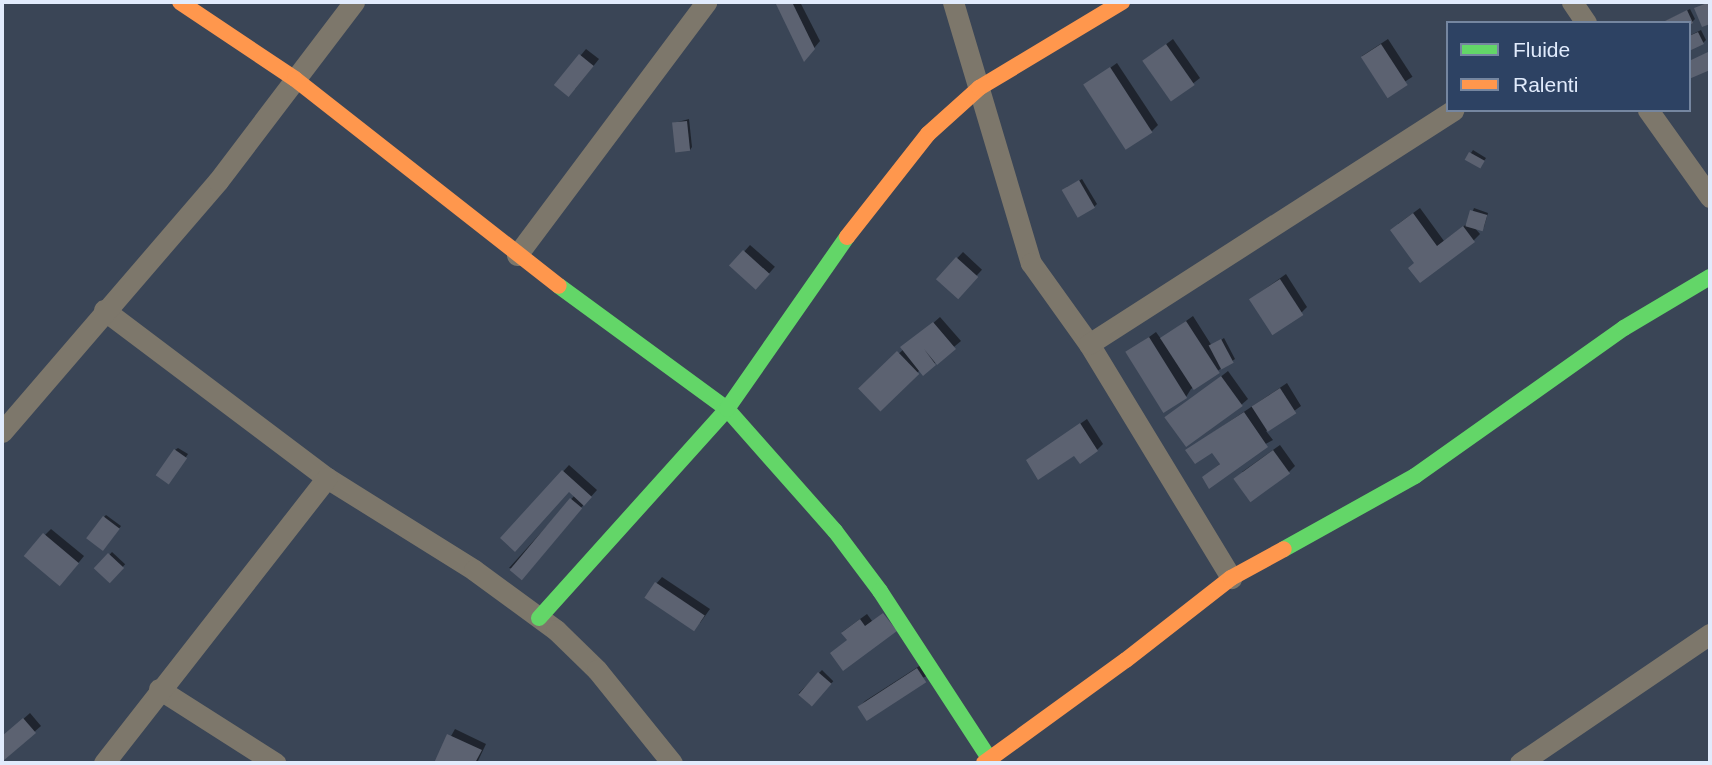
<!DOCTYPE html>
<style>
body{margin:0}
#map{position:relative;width:1712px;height:765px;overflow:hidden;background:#3a4556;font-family:Arial,sans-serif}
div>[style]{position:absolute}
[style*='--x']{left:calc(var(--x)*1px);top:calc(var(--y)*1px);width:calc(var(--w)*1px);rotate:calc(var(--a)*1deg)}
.shadow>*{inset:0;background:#0007;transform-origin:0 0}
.building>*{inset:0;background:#5c6271;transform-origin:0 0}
.street>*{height:21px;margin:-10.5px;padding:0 10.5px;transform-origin:10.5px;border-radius:10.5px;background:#7d776b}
.fast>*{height:16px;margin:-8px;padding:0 8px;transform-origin:8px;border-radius:8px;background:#63d668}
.slow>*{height:16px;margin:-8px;padding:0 8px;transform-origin:8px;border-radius:8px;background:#ff974d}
span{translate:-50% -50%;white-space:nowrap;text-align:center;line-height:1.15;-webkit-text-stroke:6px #2d4263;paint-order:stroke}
.frame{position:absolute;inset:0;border:4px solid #e1ebfc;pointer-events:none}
.legend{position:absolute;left:1446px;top:21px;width:245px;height:91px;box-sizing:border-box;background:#2d4263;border:2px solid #7586a0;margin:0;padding:9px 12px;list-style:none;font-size:21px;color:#e1ebfc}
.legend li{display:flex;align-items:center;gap:14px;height:35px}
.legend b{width:35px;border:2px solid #7586a0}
</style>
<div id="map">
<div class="shadow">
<i style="clip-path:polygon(777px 2px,800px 2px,820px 41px,805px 59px)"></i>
<i style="clip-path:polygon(1690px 9px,1695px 19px,1692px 22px,1662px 23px)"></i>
<i style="clip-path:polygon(1701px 30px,1706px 40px,1703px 43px,1689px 36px)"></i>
<i style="clip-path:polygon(1173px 39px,1200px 78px,1173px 99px,1152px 55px)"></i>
<i style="left:1388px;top:39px;width:45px;height:31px;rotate:57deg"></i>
<i style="clip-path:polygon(586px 49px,599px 59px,575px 89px,556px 85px)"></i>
<i style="clip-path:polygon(1117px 63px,1158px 125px,1152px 131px,1086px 85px)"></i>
<i style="clip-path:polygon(689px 119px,692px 147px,690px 150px,674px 123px)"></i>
<i style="clip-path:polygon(1473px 150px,1486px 158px,1482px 164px,1467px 159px)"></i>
<i style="clip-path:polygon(1082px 179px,1097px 204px,1094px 207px,1067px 187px)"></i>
<i style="clip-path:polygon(1420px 208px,1444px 241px,1468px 223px,1474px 208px,1488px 213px,1484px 227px,1481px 229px,1474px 227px,1480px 234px,1474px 240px,1420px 281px,1416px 262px,1398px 224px)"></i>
<i style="left:750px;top:245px;width:33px;height:28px;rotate:41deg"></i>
<i style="left:963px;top:252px;width:26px;height:37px;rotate:43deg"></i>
<i style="clip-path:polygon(1286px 274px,1307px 307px,1301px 313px,1251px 299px)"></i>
<i style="clip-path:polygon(1193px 316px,1212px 346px,1224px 338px,1235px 359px,1191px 389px,1186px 397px,1127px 353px,1156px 332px,1161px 339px)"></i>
<i style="clip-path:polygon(940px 317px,961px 341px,923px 373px,920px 370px,879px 409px,860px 388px)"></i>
<i style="clip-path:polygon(1228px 371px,1248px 399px,1241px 405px,1205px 389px)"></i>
<i style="clip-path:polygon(1287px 383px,1301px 406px,1266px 431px,1273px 440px,1204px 477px,1221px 463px,1212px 450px,1187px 450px)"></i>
<i style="clip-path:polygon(1087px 419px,1103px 444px,1097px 450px,1028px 460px)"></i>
<i style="clip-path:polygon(1280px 445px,1295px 466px,1289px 472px,1242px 472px)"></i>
<i style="clip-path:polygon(178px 448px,188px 454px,170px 480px,175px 450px)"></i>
<i style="clip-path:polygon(569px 465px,597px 490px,525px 570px,509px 568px,575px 495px,569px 490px,503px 538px)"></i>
<i style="clip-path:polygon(106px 515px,121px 526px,106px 546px,104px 517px)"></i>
<i style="clip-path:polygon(51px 529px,84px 556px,66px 578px,45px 535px)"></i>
<i style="left:112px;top:552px;width:18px;height:23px;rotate:43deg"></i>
<i style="clip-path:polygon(662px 577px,710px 609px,700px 623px,656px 584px)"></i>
<i style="left:867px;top:614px;width:9px;height:31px;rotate:54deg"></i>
<i style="clip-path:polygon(924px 663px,931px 674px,859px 707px,865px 701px)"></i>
<i style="left:822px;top:670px;width:16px;height:33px;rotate:45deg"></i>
<i style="clip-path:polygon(30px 713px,41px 726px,3px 759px,2px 738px)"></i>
<i style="clip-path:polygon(455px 729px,486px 744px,477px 763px,436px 763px)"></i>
</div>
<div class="building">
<i style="clip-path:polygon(775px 2px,792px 2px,815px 49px,804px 62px)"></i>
<i style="clip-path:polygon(1710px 2px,1710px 24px,1702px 27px,1694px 8px)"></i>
<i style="clip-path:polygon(1687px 10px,1693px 23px,1689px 25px,1661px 23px)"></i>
<i style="clip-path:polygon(1698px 32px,1704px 44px,1689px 51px,1689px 36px)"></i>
<i style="left:1166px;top:44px;width:50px;height:29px;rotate:55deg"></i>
<i style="left:1381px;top:44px;width:49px;height:24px;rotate:57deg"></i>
<i style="clip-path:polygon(1708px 52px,1710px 70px,1689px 79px,1689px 61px)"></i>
<i style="left:579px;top:54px;width:19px;height:40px;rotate:39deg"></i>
<i style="left:1110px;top:67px;width:78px;height:32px;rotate:57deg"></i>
<i style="left:687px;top:121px;width:30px;height:15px;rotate:84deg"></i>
<i style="left:1469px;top:152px;width:18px;height:9px;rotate:29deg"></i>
<i style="left:1079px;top:180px;width:32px;height:20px;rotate:60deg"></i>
<i style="left:1470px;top:210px;width:18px;height:17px;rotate:16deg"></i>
<i style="clip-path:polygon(1413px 213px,1437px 246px,1463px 226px,1475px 242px,1420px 283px,1408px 268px,1414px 263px,1390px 230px)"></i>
<i style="left:743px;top:250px;width:36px;height:21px;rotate:42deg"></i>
<i style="left:956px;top:257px;width:30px;height:30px;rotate:42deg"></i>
<i style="left:1280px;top:279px;width:43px;height:37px;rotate:57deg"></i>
<i style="left:1186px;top:321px;width:62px;height:31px;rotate:57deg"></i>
<i style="clip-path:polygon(933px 322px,956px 349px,937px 365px,924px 349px,936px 365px,923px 376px,900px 347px)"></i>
<i style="left:1149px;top:337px;width:72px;height:28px;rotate:58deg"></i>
<i style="left:1221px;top:339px;width:27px;height:14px;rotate:62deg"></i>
<i style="left:897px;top:351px;width:32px;height:54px;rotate:46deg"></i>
<i style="left:1221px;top:376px;width:37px;height:70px;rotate:54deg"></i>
<i style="left:1280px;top:388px;width:30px;height:34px;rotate:57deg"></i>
<i style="clip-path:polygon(1244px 412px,1268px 447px,1209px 489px,1202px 477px,1220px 464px,1212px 453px,1195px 464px,1185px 450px)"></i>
<i style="clip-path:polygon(1080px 423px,1098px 451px,1080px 464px,1074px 456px,1038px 480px,1026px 460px)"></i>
<i style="left:174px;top:449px;width:16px;height:32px;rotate:35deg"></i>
<i style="left:1273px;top:450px;width:29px;height:49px;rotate:54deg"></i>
<i style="clip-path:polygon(562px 470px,592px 497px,584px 506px,569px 492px,515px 552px,500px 538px)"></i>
<i style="left:570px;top:498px;width:16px;height:94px;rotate:40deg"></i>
<i style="left:103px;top:516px;width:21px;height:28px;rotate:37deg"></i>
<i style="left:43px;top:533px;width:47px;height:30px;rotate:40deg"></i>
<i style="left:108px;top:553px;width:22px;height:21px;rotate:43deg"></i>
<i style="left:655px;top:582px;width:60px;height:19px;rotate:34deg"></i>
<i style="clip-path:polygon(883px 613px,897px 631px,843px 671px,830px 653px,847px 640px,841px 633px,860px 619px,865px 626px)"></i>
<i style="left:917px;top:668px;width:17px;height:71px;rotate:57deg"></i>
<i style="left:818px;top:672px;width:18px;height:30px;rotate:41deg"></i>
<i style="clip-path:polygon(23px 718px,36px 733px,3px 761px,2px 736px)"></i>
<i style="clip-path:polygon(447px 734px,482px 750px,475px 763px,434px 763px)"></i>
</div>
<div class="street">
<i style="--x:953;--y:2;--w:272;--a:73.4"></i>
<i style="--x:1031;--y:263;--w:100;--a:54.4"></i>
<i style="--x:1089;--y:344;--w:274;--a:58.7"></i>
<i style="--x:1572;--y:2;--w:25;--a:56"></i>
<i style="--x:1648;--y:110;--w:107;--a:54.5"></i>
<i style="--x:517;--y:255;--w:316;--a:-53.2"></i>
<i style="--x:104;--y:310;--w:279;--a:37"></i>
<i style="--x:327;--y:478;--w:173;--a:32"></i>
<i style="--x:474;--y:570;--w:102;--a:36.2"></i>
<i style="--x:556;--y:630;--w:57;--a:44.3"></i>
<i style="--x:597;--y:670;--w:119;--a:51.1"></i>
<i style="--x:1089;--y:344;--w:433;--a:-32.7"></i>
<i style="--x:2;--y:432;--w:331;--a:-49.3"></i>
<i style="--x:218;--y:181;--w:225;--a:-52.8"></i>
<i style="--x:159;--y:689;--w:138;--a:32.5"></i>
<i style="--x:104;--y:763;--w:362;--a:-52"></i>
<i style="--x:1520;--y:763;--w:230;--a:-34.2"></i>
</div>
<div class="fast">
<i style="--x:559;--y:286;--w:208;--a:36.2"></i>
<i style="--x:727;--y:409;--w:163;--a:48.5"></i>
<i style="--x:835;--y:531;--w:75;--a:53.1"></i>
<i style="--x:880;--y:591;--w:205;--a:56.9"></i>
<i style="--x:1284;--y:549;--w:150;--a:-29.1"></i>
<i style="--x:1415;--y:476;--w:256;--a:-35.3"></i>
<i style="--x:1624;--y:328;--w:100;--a:-30.7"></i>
<i style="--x:539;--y:618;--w:281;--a:-48"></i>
<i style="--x:727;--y:409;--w:210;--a:-55.1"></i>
</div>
<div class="slow">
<i style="--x:180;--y:2;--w:138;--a:33.8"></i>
<i style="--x:295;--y:79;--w:335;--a:38.1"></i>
<i style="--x:847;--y:237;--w:131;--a:-51.8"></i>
<i style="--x:928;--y:134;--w:69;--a:-42"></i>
<i style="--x:979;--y:88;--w:167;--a:-31"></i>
<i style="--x:984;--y:763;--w:175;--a:-36"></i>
<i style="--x:1126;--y:660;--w:133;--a:-38"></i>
<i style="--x:1231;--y:578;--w:60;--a:-28.7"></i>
</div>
<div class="frame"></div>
<ul class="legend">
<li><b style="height:9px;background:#63d668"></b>Fluide</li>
<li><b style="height:9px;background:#ff974d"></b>Ralenti</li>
</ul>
</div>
